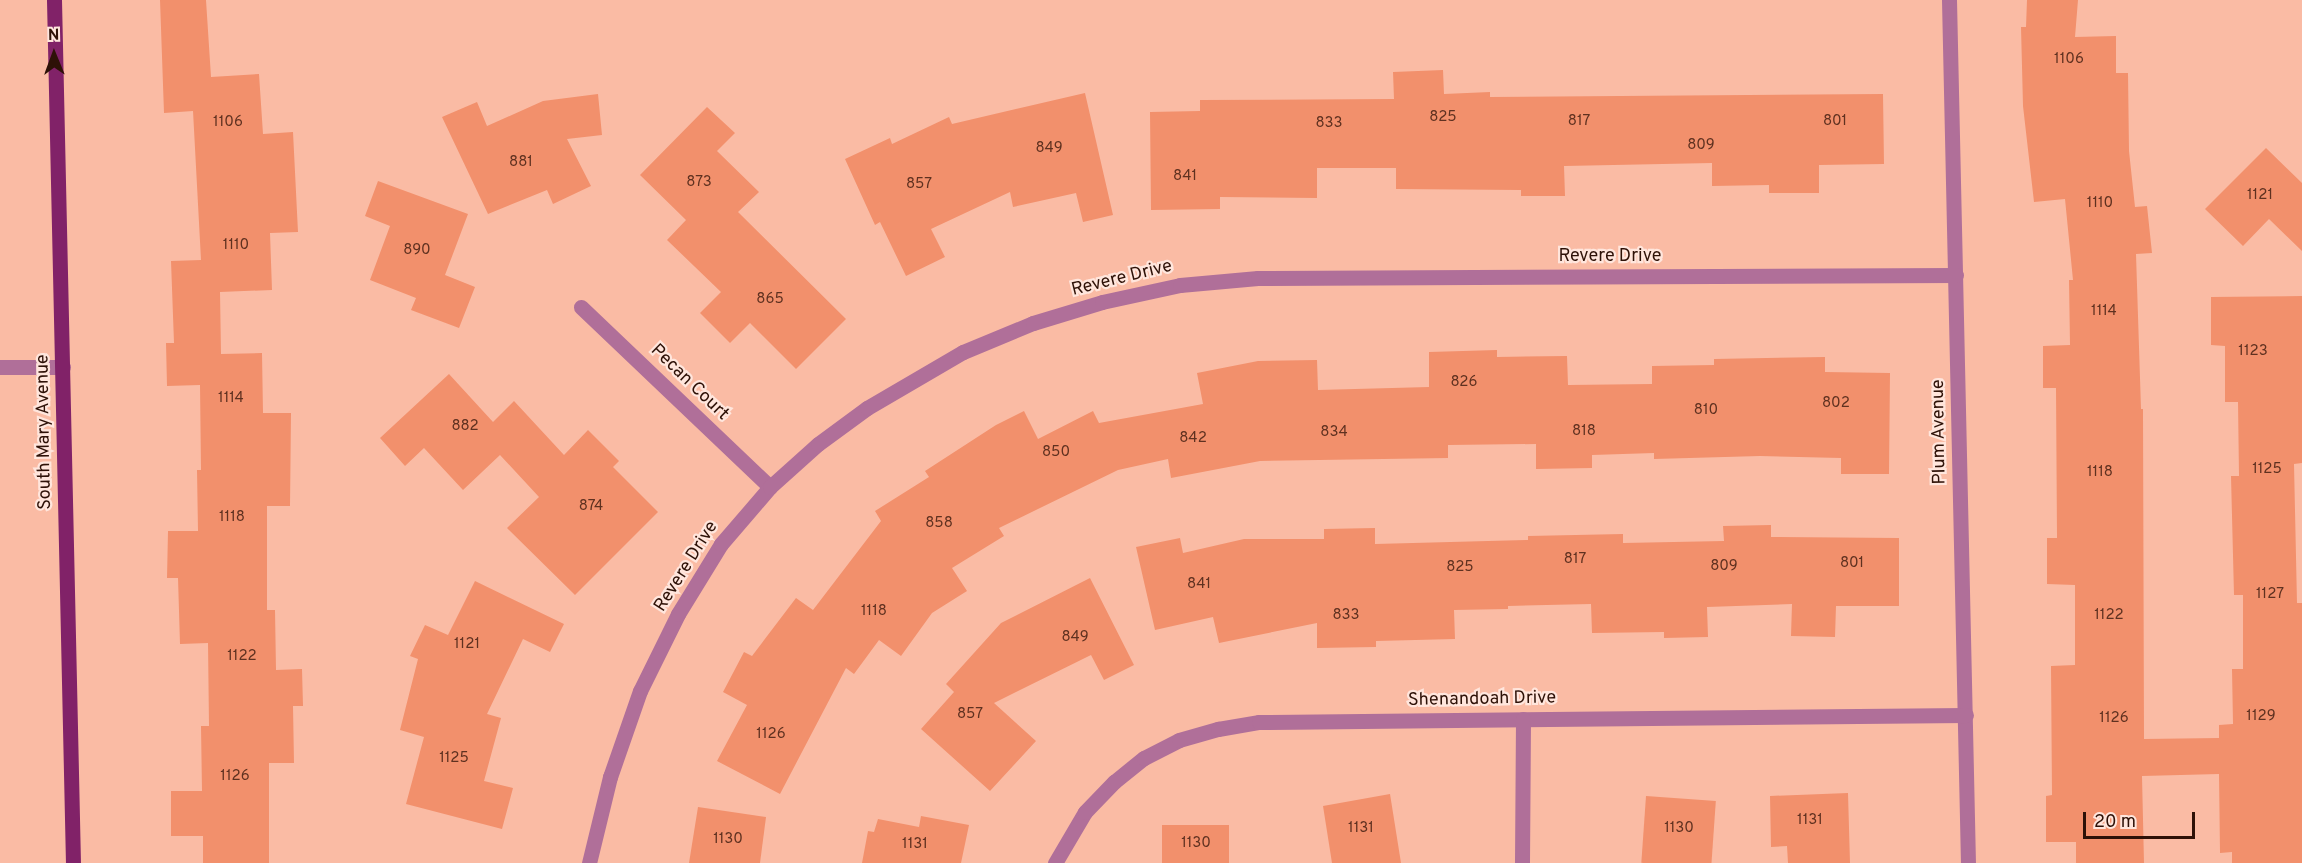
<!DOCTYPE html>
<style>
body{margin:0}
#map{position:relative;width:2302px;height:863px;overflow:hidden;background:#fabba4;font-family:Overpass,sans-serif}
div>[style]{position:absolute}
[style*='--x']{left:calc(var(--x)*1px);top:calc(var(--y)*1px);width:calc(var(--w)*1px);rotate:calc(var(--a)*1deg)}
.building>*{inset:0;background:#f2906c;transform-origin:0 0}
.minor>*{height:15px;margin:-7.5px;padding:0 7.5px;transform-origin:7.5px;border-radius:7.5px;background:#b06f99}
.major>*{height:15px;margin:-7.5px;padding:0 7.5px;transform-origin:7.5px;border-radius:7.5px;background:#812268}
span{translate:-50% -50%;white-space:nowrap;text-align:center;line-height:1.15;-webkit-text-stroke:4.5px #ffe6dd;paint-order:stroke}
.number-label{font-size:15px;color:#5f3120}
.number-label span{-webkit-text-stroke-width:0}
.street-label{font-size:18px;color:#2e1107}
.north{position:absolute;left:24px;top:24px;width:60px;height:60px;-webkit-text-stroke:4px #ffe6dd;paint-order:stroke;rotate:359deg;font-size:16px;font-weight:700;line-height:24px;text-align:center;color:#2e1107}
.north::after{content:'';display:block;margin:auto;width:21px;height:27px;background:#2e1107;clip-path:polygon(50% 0,100% 100%,50% 72%,0 100%)}
.scale{position:absolute;left:2083px;top:812px;width:112px;height:27px;box-sizing:border-box;border:3px solid #2e1107;border-top:0;padding-left:8px;font-size:18px;line-height:21px;white-space:nowrap;color:#2e1107;-webkit-text-stroke:4px #ffe6dd;paint-order:stroke}
</style>
<div id="map">
<div class="building">
<i style="clip-path:polygon(160px 0,206px 0,211px 77px,259px 74px,263px 134px,293px 132px,298px 232px,270px 233px,272px 290px,220px 292px,221px 354px,262px 353px,263px 413px,291px 413px,290px 506px,267px 506px,267px 610px,275px 610px,276px 670px,302px 669px,303px 706px,293px 706px,294px 763px,269px 763px,269px 863px,203px 863px,203px 836px,171px 836px,171px 791px,202px 791px,201px 726px,209px 726px,208px 643px,180px 644px,178px 578px,167px 578px,168px 531px,198px 531px,197px 470px,201px 470px,200px 385px,167px 386px,166px 343px,174px 343px,171px 261px,201px 260px,193px 111px,164px 113px)"></i>
<i style="clip-path:polygon(2027px 0,2078px 0,2075px 37px,2116px 36px,2116px 73px,2128px 73px,2129px 151px,2135px 207px,2147px 206px,2152px 253px,2136px 254px,2141px 409px,2143px 409px,2144px 739px,2219px 738px,2219px 725px,2233px 724px,2232px 669px,2243px 669px,2243px 595px,2234px 595px,2231px 476px,2239px 476px,2238px 402px,2225px 402px,2225px 346px,2211px 345px,2211px 297px,2302px 296px,2302px 463px,2294px 464px,2297px 603px,2302px 603px,2302px 863px,2232px 863px,2232px 852px,2220px 853px,2219px 774px,2142px 776px,2144px 863px,2076px 863px,2076px 842px,2046px 842px,2046px 796px,2052px 795px,2051px 666px,2075px 665px,2075px 585px,2047px 584px,2047px 538px,2057px 538px,2056px 388px,2043px 388px,2043px 346px,2070px 345px,2069px 280px,2073px 280px,2065px 199px,2034px 202px,2023px 106px,2021px 27px,2026px 27px)"></i>
<i style="clip-path:polygon(1443px 70px,1444px 94px,1490px 92px,1490px 97px,1883px 94px,1884px 164px,1819px 165px,1819px 193px,1769px 193px,1769px 185px,1712px 186px,1712px 163px,1564px 166px,1565px 196px,1521px 196px,1521px 190px,1396px 189px,1396px 168px,1317px 168px,1317px 198px,1220px 197px,1220px 209px,1151px 210px,1150px 112px,1200px 111px,1200px 100px,1394px 99px,1393px 72px)"></i>
<i style="clip-path:polygon(1085px 93px,1113px 215px,1083px 222px,1076px 193px,1013px 207px,1010px 192px,931px 229px,945px 257px,906px 276px,880px 222px,875px 225px,845px 159px,890px 138px,892px 144px,949px 117px,952px 124px)"></i>
<i style="clip-path:polygon(598px 94px,602px 135px,567px 139px,591px 186px,553px 204px,547px 190px,488px 214px,442px 117px,477px 102px,487px 126px,543px 101px)"></i>
<i style="clip-path:polygon(707px 107px,735px 133px,717px 151px,759px 192px,738px 212px,846px 319px,796px 369px,750px 323px,730px 343px,700px 313px,721px 292px,667px 240px,686px 220px,640px 175px)"></i>
<i style="clip-path:polygon(2266px 148px,2302px 183px,2302px 251px,2269px 219px,2243px 246px,2205px 209px)"></i>
<i style="clip-path:polygon(378px 181px,468px 214px,445px 275px,475px 287px,459px 328px,411px 310px,416px 298px,370px 280px,390px 226px,365px 216px)"></i>
<i style="clip-path:polygon(1497px 350px,1497px 357px,1567px 356px,1568px 385px,1652px 384px,1652px 366px,1714px 365px,1714px 359px,1825px 357px,1825px 372px,1890px 373px,1889px 474px,1841px 474px,1841px 458px,1760px 456px,1654px 459px,1654px 453px,1592px 455px,1592px 468px,1536px 469px,1536px 444px,1448px 445px,1448px 458px,1260px 461px,1171px 478px,1168px 459px,1118px 470px,999px 528px,1004px 536px,952px 568px,967px 591px,932px 613px,901px 656px,879px 640px,854px 674px,846px 668px,780px 794px,717px 761px,747px 705px,723px 692px,744px 652px,752px 656px,796px 598px,813px 610px,881px 521px,875px 511px,929px 477px,925px 471px,996px 425px,1024px 411px,1038px 439px,1093px 411px,1099px 423px,1203px 404px,1197px 373px,1258px 361px,1317px 360px,1318px 390px,1429px 387px,1429px 352px)"></i>
<i style="clip-path:polygon(449px 374px,493px 422px,514px 401px,564px 455px,588px 430px,619px 461px,613px 467px,658px 512px,575px 595px,507px 528px,539px 497px,500px 455px,463px 490px,424px 448px,405px 466px,380px 438px)"></i>
<i style="clip-path:polygon(1771px 525px,1771px 537px,1899px 538px,1899px 606px,1836px 606px,1835px 637px,1791px 636px,1792px 604px,1707px 607px,1708px 637px,1664px 638px,1664px 632px,1592px 633px,1591px 604px,1508px 606px,1508px 609px,1454px 610px,1455px 639px,1376px 641px,1376px 647px,1317px 648px,1317px 623px,1219px 643px,1213px 617px,1155px 630px,1136px 547px,1180px 538px,1183px 553px,1244px 539px,1324px 539px,1324px 529px,1375px 528px,1375px 544px,1528px 540px,1528px 536px,1623px 534px,1623px 543px,1724px 541px,1723px 526px)"></i>
<i style="clip-path:polygon(1090px 578px,1134px 665px,1104px 680px,1091px 655px,994px 703px,1036px 741px,990px 791px,921px 729px,954px 692px,946px 684px,1001px 623px)"></i>
<i style="clip-path:polygon(475px 581px,564px 624px,550px 652px,523px 639px,487px 714px,501px 718px,484px 781px,513px 788px,502px 829px,406px 804px,424px 737px,400px 730px,418px 659px,410px 656px,425px 625px,448px 635px)"></i>
<i style="clip-path:polygon(1848px 793px,1850px 863px,1788px 863px,1787px 846px,1771px 847px,1770px 796px)"></i>
<i style="clip-path:polygon(1390px 794px,1401px 863px,1332px 863px,1323px 806px)"></i>
<i style="left:1646px;top:796px;width:70px;height:67px;rotate:4deg"></i>
<i style="clip-path:polygon(698px 807px,766px 817px,760px 863px,689px 863px)"></i>
<i style="clip-path:polygon(921px 816px,969px 825px,961px 863px,862px 863px,868px 831px,874px 832px,878px 819px,919px 827px)"></i>
<i style="left:1229px;top:825px;width:38px;height:67px;rotate:90deg"></i>
</div>
<div class="minor">
<i style="--x:1949;--y:0;--w:863;--a:88.74"></i>
<i style="--x:581;--y:307;--w:261;--a:43.6"></i>
<i style="--x:0;--y:367;--w:63;--a:0"></i>
<i style="--x:589;--y:863;--w:89;--a:-76.3"></i>
<i style="--x:610;--y:777;--w:91;--a:-70.8"></i>
<i style="--x:640;--y:691;--w:86;--a:-63.7"></i>
<i style="--x:678;--y:614;--w:82;--a:-58.4"></i>
<i style="--x:721;--y:544;--w:75;--a:-49.3"></i>
<i style="--x:770;--y:487;--w:64;--a:-41.9"></i>
<i style="--x:818;--y:444;--w:61;--a:-36.3"></i>
<i style="--x:867;--y:408;--w:111;--a:-30.3"></i>
<i style="--x:963;--y:352;--w:76;--a:-22.5"></i>
<i style="--x:1033;--y:323;--w:72;--a:-16.9"></i>
<i style="--x:1102;--y:302;--w:80;--a:-12.3"></i>
<i style="--x:1180;--y:285;--w:78;--a:-5.1"></i>
<i style="--x:1258;--y:278;--w:698;--a:-0.25"></i>
<i style="--x:1055;--y:863;--w:59;--a:-59.5"></i>
<i style="--x:1085;--y:812;--w:42;--a:-46"></i>
<i style="--x:1114;--y:782;--w:38;--a:-39"></i>
<i style="--x:1144;--y:758;--w:39;--a:-27"></i>
<i style="--x:1179;--y:740;--w:41;--a:-15.8"></i>
<i style="--x:1218;--y:729;--w:42;--a:-9.7"></i>
<i style="--x:1259;--y:722;--w:707;--a:-0.57"></i>
<i style="--x:1522;--y:863;--w:144;--a:-89.6"></i>
</div>
<div class="major">
<i style="--x:54;--y:0;--w:863;--a:88.74"></i>
</div>
<div class="number-label">
<span style="left:2069px;top:60px">1106</span>
<span style="left:1443px;top:118px">825</span>
<span style="left:1579px;top:122px">817</span>
<span style="left:1835px;top:122px">801</span>
<span style="left:228px;top:123px">1106</span>
<span style="left:1329px;top:124px">833</span>
<span style="left:1701px;top:146px">809</span>
<span style="left:1049px;top:149px">849</span>
<span style="left:521px;top:163px">881</span>
<span style="left:1185px;top:177px">841</span>
<span style="left:699px;top:183px">873</span>
<span style="left:919px;top:185px">857</span>
<span style="left:2260px;top:196px">1121</span>
<span style="left:2100px;top:204px">1110</span>
<span style="left:236px;top:246px">1110</span>
<span style="left:417px;top:251px">890</span>
<span style="left:770px;top:300px">865</span>
<span style="left:2104px;top:312px">1114</span>
<span style="left:2253px;top:352px">1123</span>
<span style="left:1464px;top:383px">826</span>
<span style="left:231px;top:399px">1114</span>
<span style="left:1836px;top:404px">802</span>
<span style="left:1706px;top:411px">810</span>
<span style="left:465px;top:427px">882</span>
<span style="left:1584px;top:432px">818</span>
<span style="left:1334px;top:433px">834</span>
<span style="left:1193px;top:439px">842</span>
<span style="left:1056px;top:453px">850</span>
<span style="left:2267px;top:470px">1125</span>
<span style="left:2100px;top:473px">1118</span>
<span style="left:591px;top:507px">874</span>
<span style="left:232px;top:518px">1118</span>
<span style="left:939px;top:524px">858</span>
<span style="left:1575px;top:560px">817</span>
<span style="left:1852px;top:564px">801</span>
<span style="left:1724px;top:567px">809</span>
<span style="left:1460px;top:568px">825</span>
<span style="left:1199px;top:585px">841</span>
<span style="left:2270px;top:595px">1127</span>
<span style="left:874px;top:612px">1118</span>
<span style="left:1346px;top:616px">833</span>
<span style="left:2109px;top:616px">1122</span>
<span style="left:1075px;top:638px">849</span>
<span style="left:467px;top:645px">1121</span>
<span style="left:242px;top:657px">1122</span>
<span style="left:970px;top:715px">857</span>
<span style="left:2261px;top:717px">1129</span>
<span style="left:2114px;top:719px">1126</span>
<span style="left:771px;top:735px">1126</span>
<span style="left:454px;top:759px">1125</span>
<span style="left:235px;top:777px">1126</span>
<span style="left:1810px;top:821px">1131</span>
<span style="left:1361px;top:829px">1131</span>
<span style="left:1679px;top:829px">1130</span>
<span style="left:728px;top:840px">1130</span>
<span style="left:1196px;top:844px">1130</span>
<span style="left:915px;top:845px">1131</span>
</div>
<div class="street-label">
<span style="left:1610px;top:257px">Revere Drive</span>
<span style="left:1122px;top:279px;rotate:-14deg">Revere Drive</span>
<span style="left:689px;top:383px;rotate:44deg">Pecan Court</span>
<span style="left:45px;top:432px;rotate:-91deg">South Mary Avenue</span>
<span style="left:1940px;top:432px;rotate:-91deg">Plum Avenue</span>
<span style="left:687px;top:567px;rotate:-58deg">Revere Drive</span>
<span style="left:1482px;top:700px;rotate:-1deg">Shenandoah Drive</span>
</div>
<div class="north">N</div>
<div class="scale">20 m</div>
</div>
